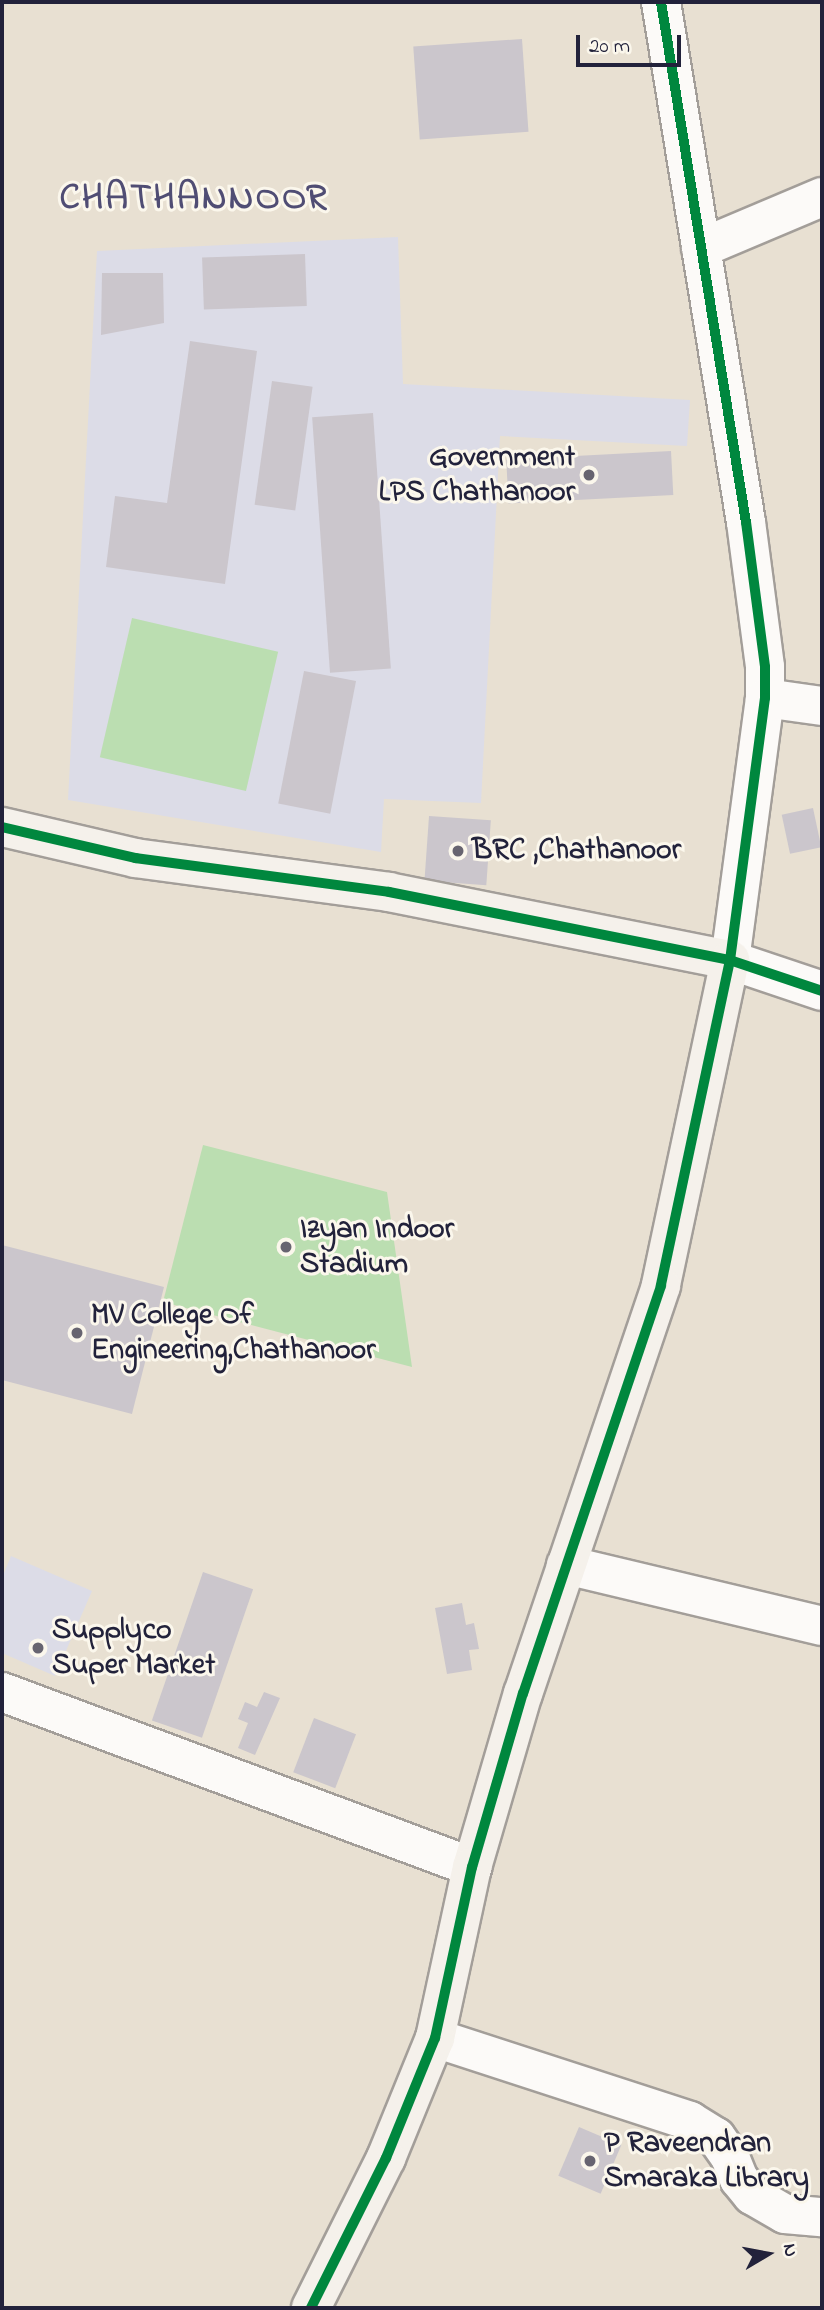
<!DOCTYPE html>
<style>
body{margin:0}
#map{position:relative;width:824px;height:2310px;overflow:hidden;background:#e8e0d2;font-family:"Indie Flower",sans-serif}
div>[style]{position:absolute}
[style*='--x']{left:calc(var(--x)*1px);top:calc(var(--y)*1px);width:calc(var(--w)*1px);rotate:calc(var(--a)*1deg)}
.built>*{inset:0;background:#dcdce7}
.green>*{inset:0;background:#bbdeb1;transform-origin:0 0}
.building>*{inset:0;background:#cbc6cc;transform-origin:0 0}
.roads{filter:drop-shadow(2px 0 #a39e99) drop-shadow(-2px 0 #a39e99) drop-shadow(0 2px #a39e99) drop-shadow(0 -2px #a39e99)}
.street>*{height:38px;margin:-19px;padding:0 19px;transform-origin:19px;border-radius:19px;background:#fcfaf8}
.secondary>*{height:38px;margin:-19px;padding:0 19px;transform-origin:19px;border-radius:19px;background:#f5f1eb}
.cycleway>*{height:10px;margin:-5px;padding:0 5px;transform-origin:5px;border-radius:5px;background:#00873e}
.dots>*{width:19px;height:19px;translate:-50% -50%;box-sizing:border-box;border:4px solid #fbf7ec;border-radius:50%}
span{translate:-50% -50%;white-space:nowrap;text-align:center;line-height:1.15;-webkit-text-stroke:6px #fbf7ec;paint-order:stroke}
.poi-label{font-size:30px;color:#22223b;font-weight:700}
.right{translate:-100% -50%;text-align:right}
.left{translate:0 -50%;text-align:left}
.district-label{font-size:37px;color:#504d74;font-weight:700;letter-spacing:2px}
.frame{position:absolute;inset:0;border:4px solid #22223b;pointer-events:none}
.north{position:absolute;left:733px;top:2219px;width:70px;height:70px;-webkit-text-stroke:5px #fbf7ec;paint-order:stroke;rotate:80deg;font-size:19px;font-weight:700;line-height:28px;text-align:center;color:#22223b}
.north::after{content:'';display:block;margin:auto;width:24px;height:32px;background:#22223b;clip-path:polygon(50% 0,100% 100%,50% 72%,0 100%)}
.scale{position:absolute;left:576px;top:35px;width:105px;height:32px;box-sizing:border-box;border:4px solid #22223b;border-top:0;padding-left:9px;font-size:21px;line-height:24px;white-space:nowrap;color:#22223b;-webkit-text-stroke:5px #fbf7ec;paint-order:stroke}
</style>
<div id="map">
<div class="built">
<i style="clip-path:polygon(398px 237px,403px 384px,690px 400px,687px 446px,500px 436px,481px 803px,384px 799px,381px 852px,68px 800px,97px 251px)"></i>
<i style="clip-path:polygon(11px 1556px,92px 1591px,55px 1676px,2px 1653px,2px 1578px)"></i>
</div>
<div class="green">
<i style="left:132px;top:618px;width:150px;height:143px;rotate:13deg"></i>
<i style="clip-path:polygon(203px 1145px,387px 1192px,412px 1367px,163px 1302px)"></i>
</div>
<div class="building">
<i style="left:522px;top:39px;width:93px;height:109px;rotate:86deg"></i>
<i style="left:305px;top:254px;width:52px;height:103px;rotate:88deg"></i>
<i style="clip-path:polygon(102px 273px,163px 273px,164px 323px,101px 335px)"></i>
<i style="clip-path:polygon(190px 341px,257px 351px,225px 584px,106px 567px,115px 496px,167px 503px)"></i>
<i style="left:272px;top:381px;width:41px;height:125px;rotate:8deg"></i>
<i style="left:373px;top:413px;width:256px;height:61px;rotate:86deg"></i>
<i style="left:671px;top:451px;width:44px;height:165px;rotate:87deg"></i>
<i style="left:304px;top:671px;width:53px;height:135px;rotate:11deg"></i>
<i style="left:813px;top:808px;width:40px;height:32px;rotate:78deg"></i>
<i style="left:429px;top:816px;width:62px;height:65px;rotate:4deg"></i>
<i style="clip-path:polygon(2px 1245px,164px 1287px,132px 1414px,2px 1380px)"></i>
<i style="left:203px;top:1572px;width:53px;height:157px;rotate:19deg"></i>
<i style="clip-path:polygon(462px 1603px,466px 1625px,474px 1623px,479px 1649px,469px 1650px,472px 1670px,447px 1674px,435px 1608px)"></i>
<i style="clip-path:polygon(264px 1692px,280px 1698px,255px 1755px,238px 1748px,248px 1723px,238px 1719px,245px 1702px,257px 1707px)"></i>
<i style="left:314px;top:1718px;width:45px;height:58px;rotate:21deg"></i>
<i style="left:579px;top:2127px;width:46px;height:53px;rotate:23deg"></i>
</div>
<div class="roads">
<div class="street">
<i style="--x:661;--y:2;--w:527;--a:80.72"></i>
<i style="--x:746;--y:522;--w:146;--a:82.5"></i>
<i style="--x:765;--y:667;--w:31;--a:90"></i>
<i style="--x:765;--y:698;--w:264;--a:97.6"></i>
<i style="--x:730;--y:960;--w:97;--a:18.6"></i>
<i style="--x:701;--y:248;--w:131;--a:-22.9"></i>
<i style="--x:765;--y:698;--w:58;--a:8"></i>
<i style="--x:566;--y:1565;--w:263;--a:13.4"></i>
<i style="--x:2;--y:1692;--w:502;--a:20.42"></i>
<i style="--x:435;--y:2038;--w:268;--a:18"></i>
<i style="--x:690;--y:2121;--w:31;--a:32"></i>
<i style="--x:716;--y:2137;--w:24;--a:55"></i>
<i style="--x:730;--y:2157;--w:24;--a:68"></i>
<i style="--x:739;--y:2179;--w:21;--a:51"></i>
<i style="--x:752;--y:2195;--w:38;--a:30"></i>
<i style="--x:785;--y:2214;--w:37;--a:5"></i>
</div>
<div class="secondary">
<i style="--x:2;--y:827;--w:137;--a:13.1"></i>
<i style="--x:135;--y:858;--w:256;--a:7.6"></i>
<i style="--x:389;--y:892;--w:348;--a:11.3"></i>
<i style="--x:730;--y:960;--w:333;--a:102"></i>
<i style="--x:661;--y:1286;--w:430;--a:108.7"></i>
<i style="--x:523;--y:1693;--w:181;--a:106.3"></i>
<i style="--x:472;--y:1867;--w:175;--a:102.2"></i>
<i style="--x:435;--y:2038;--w:130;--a:112.2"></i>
<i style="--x:386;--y:2158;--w:168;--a:116.6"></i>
</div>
</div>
<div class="cycleway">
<i style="--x:661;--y:2;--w:527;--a:80.72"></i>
<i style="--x:746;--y:522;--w:146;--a:82.5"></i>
<i style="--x:765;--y:667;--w:31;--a:90"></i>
<i style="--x:765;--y:698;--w:264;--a:97.6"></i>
<i style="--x:730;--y:960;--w:97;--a:18.6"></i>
<i style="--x:2;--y:827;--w:137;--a:13.1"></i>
<i style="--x:135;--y:858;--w:256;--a:7.6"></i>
<i style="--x:389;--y:892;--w:348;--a:11.3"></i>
<i style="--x:730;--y:960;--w:333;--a:102"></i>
<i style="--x:661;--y:1286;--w:430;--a:108.7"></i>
<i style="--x:523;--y:1693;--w:181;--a:106.3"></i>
<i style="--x:472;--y:1867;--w:175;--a:102.2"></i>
<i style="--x:435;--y:2038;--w:130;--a:112.2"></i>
<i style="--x:386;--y:2158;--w:168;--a:116.6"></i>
</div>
<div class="dots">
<i style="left:589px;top:475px;background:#676470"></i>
<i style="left:458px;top:851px;background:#676470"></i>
<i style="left:286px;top:1247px;background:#676470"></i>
<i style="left:77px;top:1333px;background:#676470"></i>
<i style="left:38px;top:1648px;background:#676470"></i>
<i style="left:590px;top:2161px;background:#676470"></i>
</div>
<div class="poi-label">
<span class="right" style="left:575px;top:475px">Government<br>LPS Chathanoor</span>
<span class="left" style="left:472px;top:851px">BRC ,Chathanoor</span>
<span class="left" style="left:300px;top:1247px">Izyan Indoor<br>Stadium</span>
<span class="left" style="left:91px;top:1333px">MV College Of<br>Engineering,Chathanoor</span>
<span class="left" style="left:52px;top:1648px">Supplyco<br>Super Market</span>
<span class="left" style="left:604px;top:2161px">P Raveendran<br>Smaraka Library</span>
</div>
<div class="district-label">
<span style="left:194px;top:199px">CHATHANNOOR</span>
</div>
<div class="frame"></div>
<div class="north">N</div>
<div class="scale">20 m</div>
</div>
